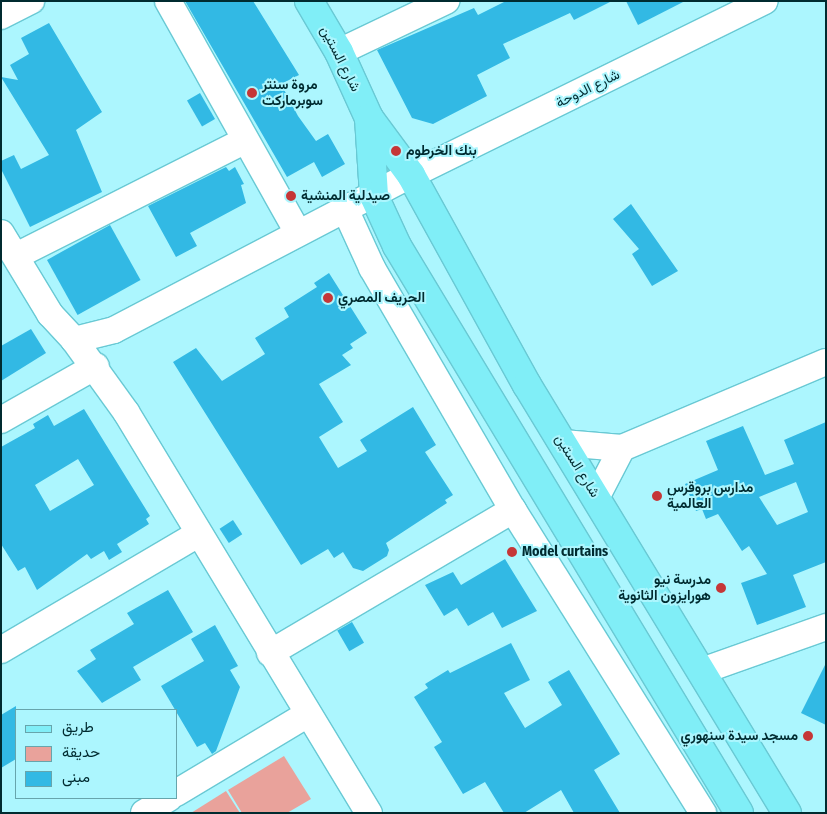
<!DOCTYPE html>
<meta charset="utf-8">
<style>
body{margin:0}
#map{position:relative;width:827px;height:814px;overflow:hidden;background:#acf6fe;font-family:"Fira Sans Condensed",Vazirmatn,sans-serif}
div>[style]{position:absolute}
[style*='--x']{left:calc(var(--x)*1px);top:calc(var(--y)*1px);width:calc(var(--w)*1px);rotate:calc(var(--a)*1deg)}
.green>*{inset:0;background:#e9a29b}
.building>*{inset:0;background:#32b9e4;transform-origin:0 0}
.roads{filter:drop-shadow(1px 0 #69c9d4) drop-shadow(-1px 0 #69c9d4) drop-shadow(0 1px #69c9d4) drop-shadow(0 -1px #69c9d4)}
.minor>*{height:26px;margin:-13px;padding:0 13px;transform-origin:13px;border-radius:13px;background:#fff}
.major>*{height:28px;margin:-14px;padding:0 14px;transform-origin:14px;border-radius:14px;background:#80eef7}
.dots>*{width:14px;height:14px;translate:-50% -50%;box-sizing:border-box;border:2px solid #acf6fe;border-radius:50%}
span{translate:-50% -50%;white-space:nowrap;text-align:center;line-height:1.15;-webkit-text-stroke:4px #acf6fe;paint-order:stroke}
.street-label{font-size:14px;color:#002b30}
.poi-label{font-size:14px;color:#002b30;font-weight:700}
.left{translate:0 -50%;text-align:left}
.right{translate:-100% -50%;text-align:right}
.frame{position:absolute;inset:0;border:2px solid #002b30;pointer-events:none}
.legend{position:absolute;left:15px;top:709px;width:162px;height:90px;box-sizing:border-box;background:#acf6fe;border:1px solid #67a5ac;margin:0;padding:6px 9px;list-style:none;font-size:15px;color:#002b30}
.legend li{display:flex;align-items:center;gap:10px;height:25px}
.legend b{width:25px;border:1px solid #67a5ac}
</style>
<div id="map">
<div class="green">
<i style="clip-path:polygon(284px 756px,311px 799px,287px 813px,242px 813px,228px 790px)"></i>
<i style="clip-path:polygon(226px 791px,240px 813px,191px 813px)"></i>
</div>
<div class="building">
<i style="clip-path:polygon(185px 1px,253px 1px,299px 75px,281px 84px,298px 116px,316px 141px,328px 134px,345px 164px,322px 177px,314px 162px,287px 177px)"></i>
<i style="clip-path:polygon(506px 1px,612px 1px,574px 20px,570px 13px,503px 44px,510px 58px,477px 75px,487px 96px,433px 124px,412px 118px,377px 50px,474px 8px,478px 15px)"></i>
<i style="clip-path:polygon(626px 1px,685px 1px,638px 25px)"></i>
<i style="clip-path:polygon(49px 23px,102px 112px,76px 130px,102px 192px,30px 227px,1px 169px,1px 161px,14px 155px,21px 169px,49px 155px,1px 77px,18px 80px,10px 65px,29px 54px,21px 38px)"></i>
<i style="left:200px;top:93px;width:30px;height:15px;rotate:60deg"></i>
<i style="clip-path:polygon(226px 167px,229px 171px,235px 167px,244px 184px,241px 185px,246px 203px,190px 233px,197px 246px,176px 257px,148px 206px)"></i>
<i style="clip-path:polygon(631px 204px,678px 271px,652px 286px,632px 254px,639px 249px,613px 219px)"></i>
<i style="left:110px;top:225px;width:63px;height:72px;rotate:61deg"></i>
<i style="clip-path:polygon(329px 273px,367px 333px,350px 344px,353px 348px,342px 355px,351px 365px,319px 384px,343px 422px,319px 437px,338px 468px,367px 451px,360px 440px,413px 407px,436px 445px,425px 452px,453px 495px,445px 500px,447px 503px,386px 543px,389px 550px,387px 556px,363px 571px,353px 568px,343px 552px,334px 558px,328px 549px,301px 565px,173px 362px,196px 348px,222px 381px,265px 354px,255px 338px,289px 317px,284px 308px,317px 287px,314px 283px)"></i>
<i style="clip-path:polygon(31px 329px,46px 353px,1px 381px,1px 346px)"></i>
<i style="clip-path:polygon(evenodd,84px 409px,150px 516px,146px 519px,149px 524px,117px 544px,122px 552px,109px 560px,104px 551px,91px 559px,87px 554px,37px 590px,25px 567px,18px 571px,1px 544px,1px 447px,35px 428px,33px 424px,48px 415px,54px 426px,84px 409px,78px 459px,94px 485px,50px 511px,35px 485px,78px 459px)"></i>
<i style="clip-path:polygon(evenodd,826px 422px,826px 562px,793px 575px,806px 607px,757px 625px,741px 583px,767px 574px,749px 546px,742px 551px,718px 514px,706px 519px,702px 509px,696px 511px,685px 484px,718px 470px,706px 441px,743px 426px,765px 475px,794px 464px,784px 440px,826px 422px,796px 482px,808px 512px,777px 525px,759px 497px,796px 482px)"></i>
<i style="left:233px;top:520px;width:17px;height:16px;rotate:57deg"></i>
<i style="clip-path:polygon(505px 559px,537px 611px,502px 628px,493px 612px,468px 626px,457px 608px,444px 616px,425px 585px,453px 572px,461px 585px)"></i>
<i style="clip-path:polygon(168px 590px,193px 632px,133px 667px,141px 680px,102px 703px,77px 671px,96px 659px,90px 650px,134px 624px,127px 613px)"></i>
<i style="left:352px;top:622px;width:24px;height:17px;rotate:60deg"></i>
<i style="clip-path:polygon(215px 625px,238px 666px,230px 670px,240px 687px,216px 751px,212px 754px,205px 743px,197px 747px,161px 686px,204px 661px,191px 639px)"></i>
<i style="clip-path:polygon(511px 643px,530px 680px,504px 693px,525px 728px,562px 705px,548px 682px,569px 670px,620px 754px,594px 770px,620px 813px,574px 813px,561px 790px,524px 813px,504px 813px,485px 782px,463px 794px,434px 747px,442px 742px,414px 697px,428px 688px,425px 684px,448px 670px,450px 673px)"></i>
<i style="clip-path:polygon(826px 663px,826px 725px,801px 713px)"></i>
<i style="clip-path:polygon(16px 706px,16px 759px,1px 768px,1px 715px)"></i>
</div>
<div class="roads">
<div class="minor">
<i style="--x:168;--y:1;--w:266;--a:60.7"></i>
<i style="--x:1;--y:16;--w:34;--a:-27"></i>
<i style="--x:339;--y:52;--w:119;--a:-25.5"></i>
<i style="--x:345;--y:209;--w:65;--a:65.4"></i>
<i style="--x:372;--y:268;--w:280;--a:59.8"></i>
<i style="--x:513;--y:510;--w:358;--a:57.9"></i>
<i style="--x:1;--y:233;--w:95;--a:58.8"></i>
<i style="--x:50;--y:314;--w:35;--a:47"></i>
<i style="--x:74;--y:340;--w:41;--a:-14"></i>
<i style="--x:114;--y:330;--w:335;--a:-27.6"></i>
<i style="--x:411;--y:175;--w:394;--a:-26.2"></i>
<i style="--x:16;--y:256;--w:255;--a:-26.8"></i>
<i style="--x:74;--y:340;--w:89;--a:54.2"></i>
<i style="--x:126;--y:412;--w:469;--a:58.8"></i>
<i style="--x:1;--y:420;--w:109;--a:-29.6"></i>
<i style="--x:563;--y:443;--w:59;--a:4.8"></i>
<i style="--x:622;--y:448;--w:221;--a:-22.9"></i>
<i style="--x:597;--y:496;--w:54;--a:-62.5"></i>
<i style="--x:1;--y:650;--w:229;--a:-30.5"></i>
<i style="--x:270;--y:653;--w:282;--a:-30.5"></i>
<i style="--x:702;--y:671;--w:132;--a:-19.5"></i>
<i style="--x:176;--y:793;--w:154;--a:-30.9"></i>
<i style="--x:144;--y:813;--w:29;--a:-31"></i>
</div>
<div class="major">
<i style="--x:309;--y:1;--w:59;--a:59.5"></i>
<i style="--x:339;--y:52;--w:72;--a:65.6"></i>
<i style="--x:369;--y:118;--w:71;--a:53.6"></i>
<i style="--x:411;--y:175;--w:240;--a:61.1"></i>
<i style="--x:527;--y:385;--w:501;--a:58.72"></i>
<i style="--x:369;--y:118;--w:78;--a:86.3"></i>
<i style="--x:374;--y:196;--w:55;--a:65.3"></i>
<i style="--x:397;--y:246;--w:662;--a:58.9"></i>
</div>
</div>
<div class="dots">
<i style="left:252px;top:93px;background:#c53637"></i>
<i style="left:396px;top:151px;background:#c53637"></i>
<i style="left:291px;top:196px;background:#c53637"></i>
<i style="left:328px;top:298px;background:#c53637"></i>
<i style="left:657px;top:496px;background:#c53637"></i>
<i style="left:512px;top:552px;background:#c53637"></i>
<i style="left:721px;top:588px;background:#c53637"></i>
<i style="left:808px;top:736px;background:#c53637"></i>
</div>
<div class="street-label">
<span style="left:340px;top:59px;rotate:63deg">شارع الستين</span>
<span style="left:588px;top:89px;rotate:-26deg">شارع الدوحة</span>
<span style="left:577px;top:466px;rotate:58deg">شارع الستين</span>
</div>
<div class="poi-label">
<span class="left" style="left:262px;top:93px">مروة سنتر<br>سوبرماركت</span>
<span class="left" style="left:406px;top:151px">بنك الخرطوم</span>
<span class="left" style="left:301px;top:196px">صيدلية المنشية</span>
<span class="left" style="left:338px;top:298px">الحريف المصري</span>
<span class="left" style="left:667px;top:496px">مدارس بروقرس<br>العالمية</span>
<span class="left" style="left:522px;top:552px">Model curtains</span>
<span class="right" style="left:711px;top:588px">مدرسة نيو<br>هورايزون الثانوية</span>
<span class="right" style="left:798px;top:736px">مسجد سيدة سنهوري</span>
</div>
<div class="frame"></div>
<ul class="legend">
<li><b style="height:6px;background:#80eef7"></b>طريق</li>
<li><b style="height:14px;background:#e9a29b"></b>حديقة</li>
<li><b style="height:14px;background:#32b9e4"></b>مبنى</li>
</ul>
</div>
